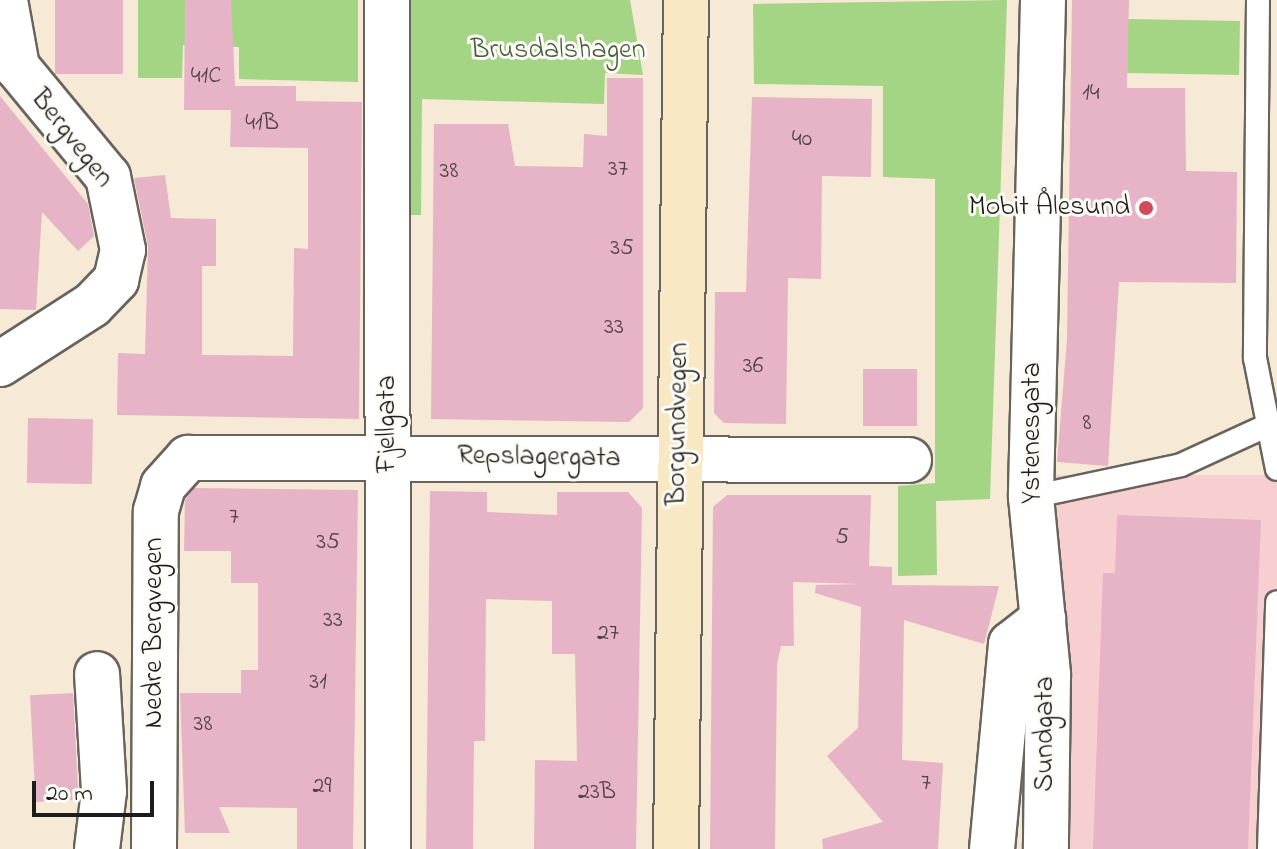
<!DOCTYPE html>
<meta charset="utf-8">
<style>
body{margin:0}
#map{position:relative;width:1277px;height:849px;overflow:hidden;background:#f6e9d5;font-family:"Indie Flower",sans-serif}
div>[style]{position:absolute}
[style*='--x']{left:calc(var(--x)*1px);top:calc(var(--y)*1px);width:calc(var(--w)*1px);rotate:calc(var(--a)*1deg)}
.built>*{inset:0;background:#f7cfd0;transform-origin:0 0}
.green>*{inset:0;background:#a3d584;transform-origin:0 0}
.building>*{inset:0;background:#e7b3c6;transform-origin:0 0}
.roads{filter:drop-shadow(2px 0 #68645d) drop-shadow(-2px 0 #68645d) drop-shadow(0 2px #68645d) drop-shadow(0 -2px #68645d)}
.service>*{height:22px;margin:-11px;padding:0 11px;transform-origin:11px;border-radius:11px;background:#fff}
.minor>*{height:44px;margin:-22px;padding:0 22px;transform-origin:22px;border-radius:22px;background:#fff}
.secondary>*{height:44px;margin:-22px;padding:0 22px;transform-origin:22px;border-radius:22px;background:#f8e8c3}
.dots>*{width:22px;height:22px;translate:-50% -50%;box-sizing:border-box;border:4px solid #fdfcf7;border-radius:50%}
span{translate:-50% -50%;white-space:nowrap;text-align:center;line-height:1.15;-webkit-text-stroke:6px #fdfcf7;paint-order:stroke}
.number-label{font-size:24px;color:#4f4246}
.number-label span{-webkit-text-stroke-width:0}
.park-label{font-size:28px;color:#4b5d40}
.street-label{font-size:28px;color:#1c1c1c}
.poi-label{font-size:28px;color:#1c1c1c}
.right{translate:-100% -50%;text-align:right}
.scale{position:absolute;left:32px;top:781px;width:122px;height:36px;box-sizing:border-box;border:4px solid #1c1c1c;border-top:0;padding-left:10px;font-size:24px;line-height:28px;white-space:nowrap;color:#1c1c1c;-webkit-text-stroke:6px #fdfcf7;paint-order:stroke}
</style>
<div id="map">
<div class="built">
<i style="left:1277px;top:475px;width:374px;height:228px;rotate:90deg"></i>
</div>
<div class="green">
<i style="clip-path:polygon(138px 0,358px 0,358px 82px,239px 79px,239px 47px,183px 45px,182px 78px,138px 78px)"></i>
<i style="clip-path:polygon(400px 0,630px 0,643px 75px,605px 73px,604px 104px,422px 99px,421px 215px,399px 215px)"></i>
<i style="clip-path:polygon(1007px 0,990px 499px,936px 501px,937px 575px,898px 576px,898px 486px,935px 483px,935px 179px,883px 177px,883px 86px,754px 84px,753px 4px)"></i>
<i style="left:1128px;top:19px;width:112px;height:54px;rotate:1deg"></i>
</div>
<div class="building">
<i style="left:55px;top:0;width:68px;height:74px"></i>
<i style="clip-path:polygon(185px 0,231px 0,235px 86px,296px 86px,296px 101px,362px 102px,359px 419px,117px 415px,118px 353px,145px 354px,148px 246px,134px 178px,165px 175px,171px 218px,216px 219px,216px 266px,202px 266px,202px 355px,293px 356px,294px 248px,308px 249px,308px 148px,230px 147px,231px 110px,184px 110px)"></i>
<i style="clip-path:polygon(1072px 0,1129px 0,1127px 88px,1185px 88px,1186px 171px,1237px 172px,1236px 283px,1119px 282px,1108px 466px,1057px 462px,1067px 339px)"></i>
<i style="clip-path:polygon(607px 78px,643px 78px,643px 408px,629px 422px,431px 419px,434px 124px,508px 124px,515px 166px,583px 167px,584px 134px,607px 136px)"></i>
<i style="clip-path:polygon(0 96px,88px 204px,94px 236px,78px 251px,42px 212px,36px 310px,0 309px)"></i>
<i style="clip-path:polygon(752px 97px,872px 99px,871px 177px,822px 176px,821px 279px,788px 278px,786px 424px,724px 423px,714px 413px,715px 292px,746px 292px)"></i>
<i style="left:863px;top:369px;width:54px;height:57px"></i>
<i style="left:28px;top:418px;width:65px;height:65px;rotate:1deg"></i>
<i style="clip-path:polygon(194px 488px,358px 490px,353px 849px,297px 849px,297px 808px,219px 807px,230px 833px,185px 833px,180px 693px,241px 693px,241px 670px,258px 670px,258px 583px,231px 583px,231px 551px,184px 551px,185px 500px)"></i>
<i style="clip-path:polygon(430px 491px,487px 492px,487px 512px,557px 515px,557px 492px,628px 492px,642px 508px,636px 849px,534px 849px,535px 760px,577px 761px,575px 654px,552px 654px,552px 601px,486px 599px,485px 741px,474px 741px,473px 849px,426px 849px)"></i>
<i style="clip-path:polygon(727px 495px,871px 495px,869px 566px,892px 567px,892px 585px,999px 586px,984px 644px,904px 620px,902px 760px,943px 763px,938px 849px,823px 849px,822px 839px,883px 822px,827px 756px,858px 728px,861px 607px,815px 593px,816px 585px,861px 584px,793px 582px,794px 646px,781px 646px,777px 664px,775px 849px,710px 849px,713px 507px)"></i>
<i style="clip-path:polygon(1117px 515px,1261px 520px,1248px 849px,1093px 849px,1103px 573px,1115px 573px)"></i>
<i style="left:73px;top:693px;width:107px;height:43px;rotate:87deg"></i>
</div>
<div class="roads">
<div class="service">
<i style="--x:1258;--y:0;--w:358;--a:90.5"></i>
<i style="--x:1255;--y:358;--w:113;--a:78.8"></i>
<i style="--x:1031;--y:497;--w:153;--a:-12"></i>
<i style="--x:1181;--y:465;--w:96;--a:-24.7"></i>
<i style="--x:1269;--y:849;--w:247;--a:-88.1"></i>
</div>
<div class="minor">
<i style="--x:387;--y:0;--w:849;--a:89.93"></i>
<i style="--x:1043;--y:0;--w:497;--a:91.4"></i>
<i style="--x:1031;--y:497;--w:179;--a:84.5"></i>
<i style="--x:1048;--y:675;--w:174;--a:90.7"></i>
<i style="--x:0;--y:364;--w:109;--a:-32.7"></i>
<i style="--x:92;--y:305;--w:35;--a:-46"></i>
<i style="--x:116;--y:280;--w:31;--a:-77"></i>
<i style="--x:123;--y:250;--w:75;--a:-101.6"></i>
<i style="--x:108;--y:177;--w:143;--a:-129.6"></i>
<i style="--x:17;--y:67;--w:68;--a:-100.2"></i>
<i style="--x:97;--y:849;--w:58;--a:-83.1"></i>
<i style="--x:104;--y:791;--w:117;--a:-93.4"></i>
<i style="--x:154;--y:849;--w:338;--a:-89.7"></i>
<i style="--x:156;--y:511;--w:26;--a:-74"></i>
<i style="--x:163;--y:486;--w:38;--a:-48"></i>
<i style="--x:188;--y:458;--w:721;--a:0.16"></i>
<i style="--x:992;--y:849;--w:206;--a:-84.7"></i>
<i style="--x:1011;--y:644;--w:41;--a:-38"></i>
</div>
<div class="secondary">
<i style="--x:676;--y:849;--w:849;--a:-89.33"></i>
</div>
</div>
<div class="dots">
<i style="left:1146px;top:208px;background:#d1495b"></i>
</div>
<div class="number-label">
<span style="left:206px;top:77px">41C</span>
<span style="left:1091px;top:94px">14</span>
<span style="left:262px;top:124px">41B</span>
<span style="left:802px;top:140px">40</span>
<span style="left:618px;top:170px">37</span>
<span style="left:449px;top:172px">38</span>
<span style="left:622px;top:249px">35</span>
<span style="left:614px;top:328px">33</span>
<span style="left:753px;top:367px">36</span>
<span style="left:1087px;top:424px">8</span>
<span style="left:234px;top:518px">7</span>
<span style="left:842px;top:538px">5</span>
<span style="left:328px;top:543px">35</span>
<span style="left:333px;top:621px">33</span>
<span style="left:608px;top:634px">27</span>
<span style="left:318px;top:683px">31</span>
<span style="left:203px;top:725px">38</span>
<span style="left:926px;top:784px">7</span>
<span style="left:322px;top:787px">29</span>
<span style="left:597px;top:793px">23B</span>
</div>
<div class="park-label">
<span style="left:558px;top:51px">Brusdalshagen</span>
</div>
<div class="street-label">
<span style="left:71px;top:139px;rotate:52deg">Bergvegen</span>
<span style="left:388px;top:424px;rotate:-90deg">Fjellgata</span>
<span style="left:679px;top:424px;rotate:-89deg">Borgundvegen</span>
<span style="left:1033px;top:433px;rotate:-90deg">Ystenesgata</span>
<span style="left:539px;top:458px;rotate:1deg">Repslagergata</span>
<span style="left:155px;top:633px;rotate:-90deg">Nedre Bergvegen</span>
<span style="left:1046px;top:734px;rotate:-90deg">Sundgata</span>
</div>
<div class="poi-label">
<span class="right" style="left:1130px;top:208px">Mobit Ålesund</span>
</div>
<div class="scale">20 m</div>
</div>
